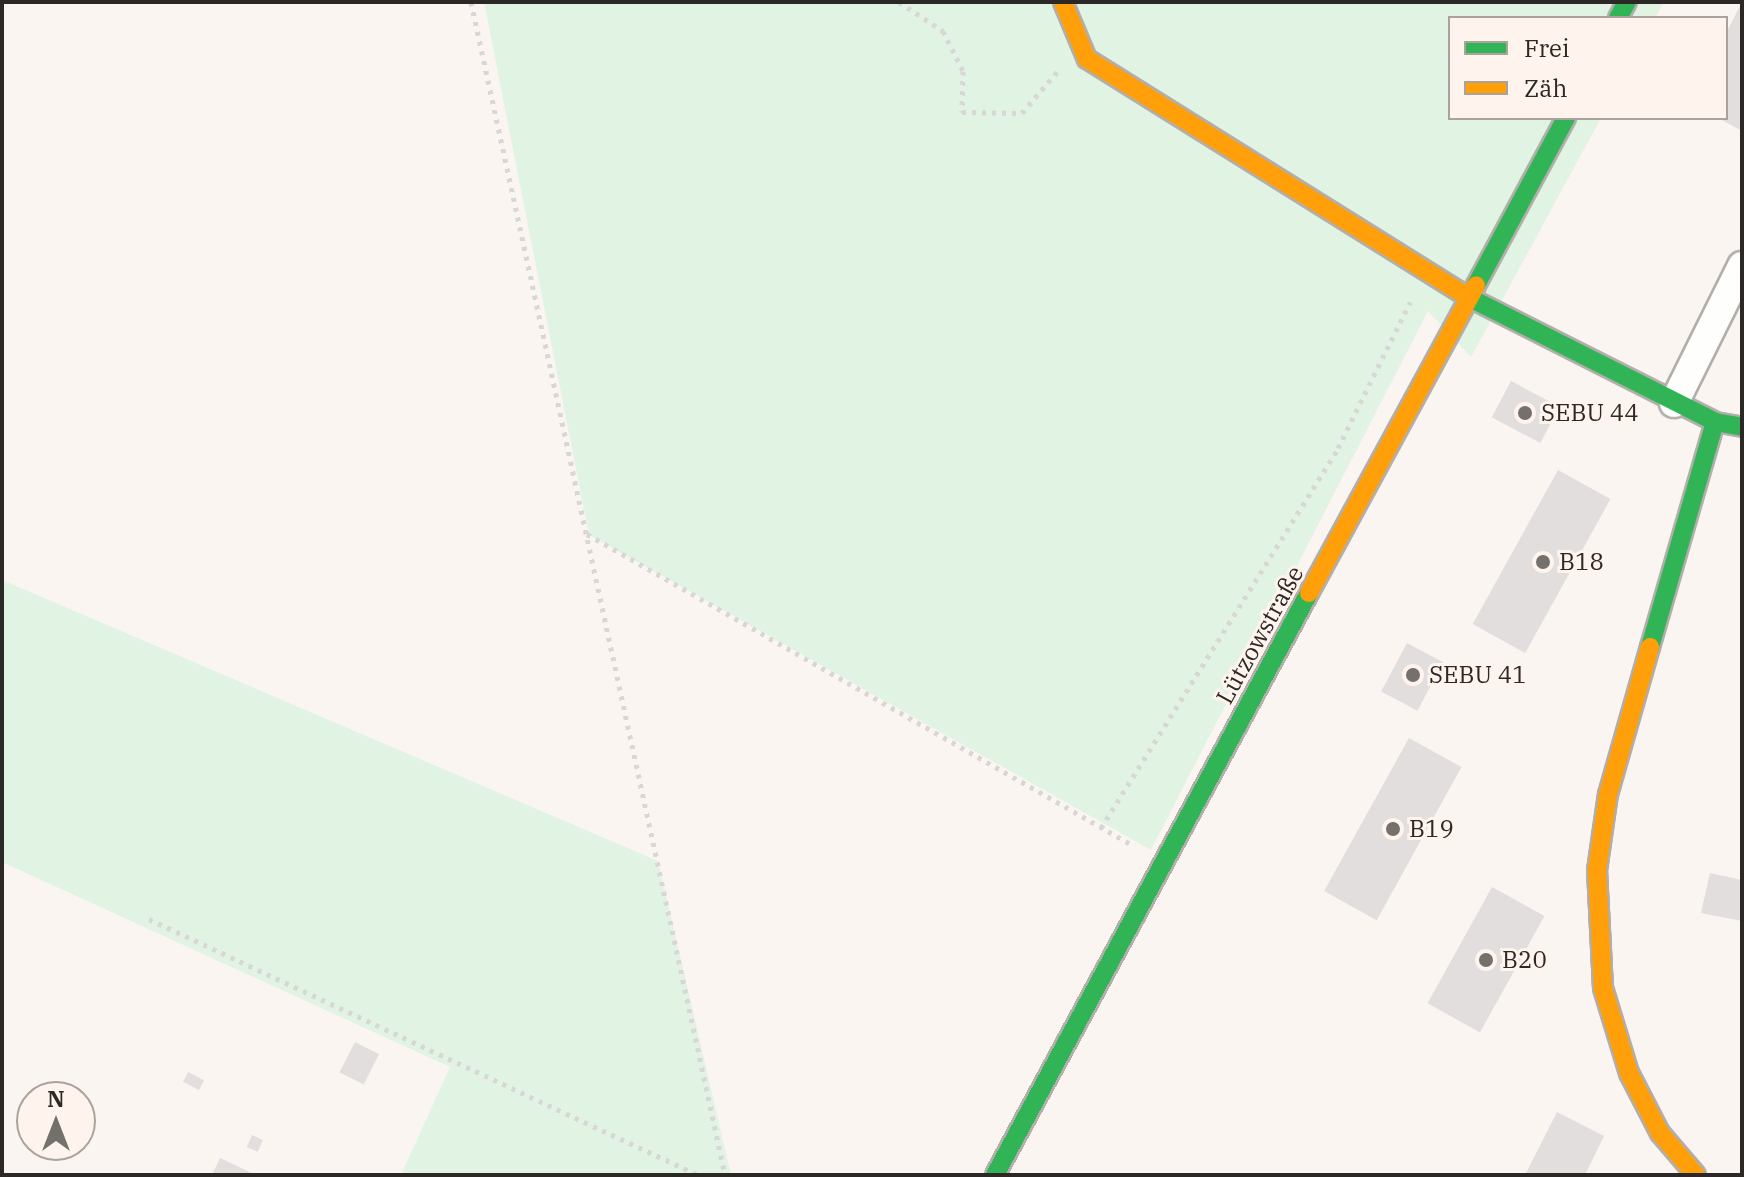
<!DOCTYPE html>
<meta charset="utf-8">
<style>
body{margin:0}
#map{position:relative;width:1744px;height:1177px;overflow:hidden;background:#faf5f1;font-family:"IBM Plex Serif",serif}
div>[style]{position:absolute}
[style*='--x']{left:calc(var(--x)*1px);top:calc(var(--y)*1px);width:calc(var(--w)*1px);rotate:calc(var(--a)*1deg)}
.green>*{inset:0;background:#e1f3e3}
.building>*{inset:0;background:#e3dede;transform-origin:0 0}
.path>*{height:5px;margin-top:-2.5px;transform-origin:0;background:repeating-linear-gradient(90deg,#d8d6d6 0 4px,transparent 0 10px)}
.roads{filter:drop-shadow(2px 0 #b2aeab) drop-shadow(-2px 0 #b2aeab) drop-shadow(0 2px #b2aeab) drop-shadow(0 -2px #b2aeab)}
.street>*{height:28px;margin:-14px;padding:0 14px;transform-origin:14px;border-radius:14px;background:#fefefd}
.fast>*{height:18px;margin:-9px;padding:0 9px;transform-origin:9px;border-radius:9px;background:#30b455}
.slow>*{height:18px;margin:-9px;padding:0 9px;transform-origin:9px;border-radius:9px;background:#ff9f0a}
.dots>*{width:22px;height:22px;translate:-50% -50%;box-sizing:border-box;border:4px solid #fef4ed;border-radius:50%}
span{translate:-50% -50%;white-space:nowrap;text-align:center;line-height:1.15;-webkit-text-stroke:6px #fef4ed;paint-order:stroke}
.poi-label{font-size:24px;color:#2c2825}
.left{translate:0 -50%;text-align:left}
.street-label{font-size:24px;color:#2c2825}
.frame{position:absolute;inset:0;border:4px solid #2c2825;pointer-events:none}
.legend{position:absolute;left:1448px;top:16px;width:280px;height:104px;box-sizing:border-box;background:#fef4ed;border:2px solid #aaa29d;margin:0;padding:10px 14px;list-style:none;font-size:24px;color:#2c2825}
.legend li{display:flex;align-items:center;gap:16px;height:40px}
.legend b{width:40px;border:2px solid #aaa29d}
.north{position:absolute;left:16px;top:1081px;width:80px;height:80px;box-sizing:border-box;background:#fef4ed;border:2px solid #aaa29d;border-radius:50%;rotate:0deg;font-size:22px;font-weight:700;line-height:32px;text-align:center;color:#2c2825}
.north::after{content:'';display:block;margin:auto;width:28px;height:36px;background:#74706c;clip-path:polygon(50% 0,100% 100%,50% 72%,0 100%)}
</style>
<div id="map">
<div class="green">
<i style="clip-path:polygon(484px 2px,1664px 2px,1655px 18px,1450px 18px,1450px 118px,1601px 118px,1471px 357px,1428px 311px,1151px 850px,589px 535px)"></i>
<i style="clip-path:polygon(2px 580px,658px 861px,731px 1175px,401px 1175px,450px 1067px,2px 862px)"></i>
</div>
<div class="building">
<i style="clip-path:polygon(1742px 2px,1742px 131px,1718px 118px,1726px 118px,1726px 33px)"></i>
<i style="left:1511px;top:381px;width:55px;height:41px;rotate:28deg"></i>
<i style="left:1558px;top:470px;width:60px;height:176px;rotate:29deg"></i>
<i style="left:1407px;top:643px;width:41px;height:55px;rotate:28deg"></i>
<i style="left:1409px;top:738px;width:60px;height:175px;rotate:29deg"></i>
<i style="clip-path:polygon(1710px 873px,1742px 880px,1742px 921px,1701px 913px)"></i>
<i style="left:1492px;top:887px;width:60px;height:133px;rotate:29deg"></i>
<i style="left:355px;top:1042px;width:27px;height:34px;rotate:27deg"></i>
<i style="left:188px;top:1072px;width:18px;height:11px;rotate:27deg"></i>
<i style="clip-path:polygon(1557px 1112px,1604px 1136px,1585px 1175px,1525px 1175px)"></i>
<i style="left:252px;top:1135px;width:12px;height:13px;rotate:24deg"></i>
<i style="clip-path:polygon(220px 1158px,256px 1175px,212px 1175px)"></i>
</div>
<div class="path">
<i style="--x:471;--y:2;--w:1200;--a:77.78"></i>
<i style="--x:899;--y:2;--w:53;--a:33.4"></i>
<i style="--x:943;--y:31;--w:45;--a:63.4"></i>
<i style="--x:963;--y:71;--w:41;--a:91.4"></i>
<i style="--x:962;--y:112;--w:60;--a:1"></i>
<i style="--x:1022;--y:113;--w:55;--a:-49.4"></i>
<i style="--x:587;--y:534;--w:630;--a:29.7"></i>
<i style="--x:1101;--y:828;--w:448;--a:-58"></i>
<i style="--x:1338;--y:448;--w:163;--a:-63.7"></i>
<i style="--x:149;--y:919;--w:606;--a:25"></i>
</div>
<div class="roads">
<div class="street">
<i style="--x:1674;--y:403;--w:153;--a:-63.6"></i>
</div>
<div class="fast">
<i style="--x:1618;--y:18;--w:18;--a:-61"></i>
<i style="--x:1476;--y:285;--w:190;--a:-61.7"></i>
<i style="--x:1468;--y:297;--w:277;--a:26.8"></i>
<i style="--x:1715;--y:422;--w:27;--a:10"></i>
<i style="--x:1650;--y:647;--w:234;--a:-73.9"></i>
<i style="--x:995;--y:1175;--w:661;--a:-61.65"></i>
</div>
<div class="slow">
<i style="--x:1063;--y:2;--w:62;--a:67.2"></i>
<i style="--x:1087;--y:59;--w:449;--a:32"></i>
<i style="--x:1309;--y:593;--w:350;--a:-61.5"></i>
<i style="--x:1650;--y:647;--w:153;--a:105.9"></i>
<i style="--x:1608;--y:794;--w:77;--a:98.2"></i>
<i style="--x:1597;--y:870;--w:118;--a:87.1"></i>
<i style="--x:1603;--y:988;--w:89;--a:73"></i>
<i style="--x:1629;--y:1073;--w:68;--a:62.7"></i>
<i style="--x:1660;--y:1133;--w:55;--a:49.4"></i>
</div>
</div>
<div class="dots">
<i style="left:1525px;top:413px;background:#74706c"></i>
<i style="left:1543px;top:562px;background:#74706c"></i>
<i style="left:1413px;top:675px;background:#74706c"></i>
<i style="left:1393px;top:829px;background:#74706c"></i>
<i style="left:1486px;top:960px;background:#74706c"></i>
</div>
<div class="poi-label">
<span class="left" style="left:1541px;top:413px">SEBU 44</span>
<span class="left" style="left:1559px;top:562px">B18</span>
<span class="left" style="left:1429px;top:675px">SEBU 41</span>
<span class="left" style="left:1409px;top:829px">B19</span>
<span class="left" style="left:1502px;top:960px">B20</span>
</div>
<div class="street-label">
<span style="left:1260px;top:635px;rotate:-61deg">Lützowstraße</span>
</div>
<div class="frame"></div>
<ul class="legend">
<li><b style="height:10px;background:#30b455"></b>Frei</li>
<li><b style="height:10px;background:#ff9f0a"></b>Zäh</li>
</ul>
<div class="north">N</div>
</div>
